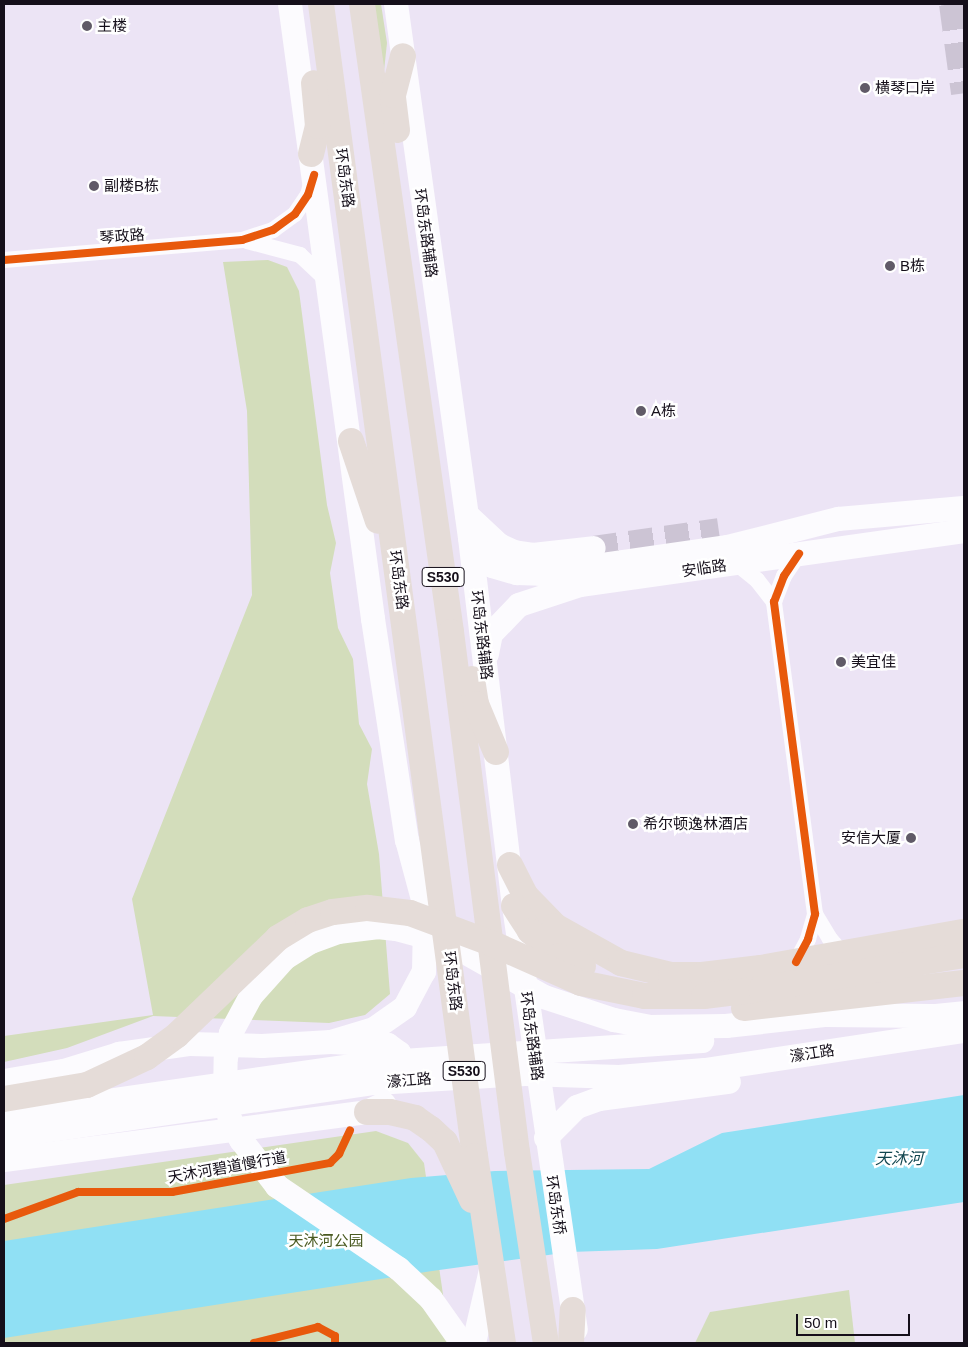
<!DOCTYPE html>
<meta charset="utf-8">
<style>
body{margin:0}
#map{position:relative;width:968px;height:1347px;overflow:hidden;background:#ece4f5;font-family:Helvetica,"Noto Sans SC",sans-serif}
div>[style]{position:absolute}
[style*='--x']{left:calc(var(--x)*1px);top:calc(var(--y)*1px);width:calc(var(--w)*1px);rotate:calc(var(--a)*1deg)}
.green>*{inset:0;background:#d3ddbb}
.water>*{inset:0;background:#90e0f4}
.secondary-tunnel>*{height:24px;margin-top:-12px;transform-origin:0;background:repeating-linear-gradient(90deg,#ccc4d4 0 24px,transparent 0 36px)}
.primary-tunnel>*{height:26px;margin-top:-13px;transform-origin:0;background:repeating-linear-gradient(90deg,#ccc4d4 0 26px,transparent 0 39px)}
.minor>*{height:16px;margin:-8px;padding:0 8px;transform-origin:8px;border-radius:8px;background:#fcfbfe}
.secondary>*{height:24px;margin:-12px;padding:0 12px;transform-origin:12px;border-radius:12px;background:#fcfbfe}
.primary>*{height:26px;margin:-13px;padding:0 13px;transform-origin:13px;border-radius:13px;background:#e5dcd8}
.cycleway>*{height:8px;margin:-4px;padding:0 4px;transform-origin:4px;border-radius:4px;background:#e8590c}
.dots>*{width:14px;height:14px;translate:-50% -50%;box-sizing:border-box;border:2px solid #fff;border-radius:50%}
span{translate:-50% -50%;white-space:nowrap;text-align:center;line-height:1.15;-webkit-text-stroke:5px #fff;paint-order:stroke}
.shield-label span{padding:1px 4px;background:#fff;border:1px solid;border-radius:4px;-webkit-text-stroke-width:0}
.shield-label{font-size:14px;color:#150f1a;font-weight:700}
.poi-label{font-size:15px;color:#150f1a}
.left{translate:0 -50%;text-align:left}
.right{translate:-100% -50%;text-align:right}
.street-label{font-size:15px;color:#150f1a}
.park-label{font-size:15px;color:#4a5a21}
.water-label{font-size:16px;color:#11464f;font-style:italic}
.frame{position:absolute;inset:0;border:5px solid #150f1a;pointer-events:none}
.scale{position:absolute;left:796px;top:1314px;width:114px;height:22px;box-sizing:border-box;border:2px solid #150f1a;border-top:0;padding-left:6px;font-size:15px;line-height:18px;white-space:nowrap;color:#150f1a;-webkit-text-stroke:4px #fff;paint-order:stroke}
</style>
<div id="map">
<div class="green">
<i style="clip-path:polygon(374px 4px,381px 4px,387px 43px,384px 71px)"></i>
<i style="clip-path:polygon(268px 260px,287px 267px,299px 291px,327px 505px,336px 543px,330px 573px,338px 628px,353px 659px,359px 724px,372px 749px,367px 784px,379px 854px,390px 994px,365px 1015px,329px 1023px,153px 1016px,67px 1048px,4px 1062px,4px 1036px,153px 1015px,132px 899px,252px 595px,247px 411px,223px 262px)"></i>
<i style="clip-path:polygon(376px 1131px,408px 1143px,424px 1163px,450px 1343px,4px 1343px,4px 1185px)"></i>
<i style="clip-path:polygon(849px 1290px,855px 1343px,695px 1343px,710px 1312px)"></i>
</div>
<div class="water">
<i style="clip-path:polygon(964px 1095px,964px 1202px,657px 1249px,570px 1252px,432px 1271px,4px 1338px,4px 1241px,411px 1178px,495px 1171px,649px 1169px,722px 1133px)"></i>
</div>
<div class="secondary-tunnel">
<i style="--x:594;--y:548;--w:126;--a:-8.2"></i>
</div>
<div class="primary-tunnel">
<i style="--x:952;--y:4;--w:90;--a:82.3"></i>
</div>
<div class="minor">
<i style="--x:247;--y:241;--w:55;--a:14.8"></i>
<i style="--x:300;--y:255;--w:38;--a:43"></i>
<i style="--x:4;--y:260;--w:239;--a:-4.8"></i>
<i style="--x:242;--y:240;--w:33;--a:-18"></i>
<i style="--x:273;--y:230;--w:27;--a:-36"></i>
<i style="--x:295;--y:214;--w:23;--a:-56"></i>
<i style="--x:308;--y:195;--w:16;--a:-75"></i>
<i style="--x:736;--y:563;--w:27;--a:39"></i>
<i style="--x:757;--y:580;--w:28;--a:52"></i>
<i style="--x:815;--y:914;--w:29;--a:59"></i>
<i style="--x:830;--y:939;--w:20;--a:49"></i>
<i style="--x:796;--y:962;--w:26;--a:-62"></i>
<i style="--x:808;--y:939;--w:26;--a:-74"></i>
<i style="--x:815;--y:914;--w:315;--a:-97.5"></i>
<i style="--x:774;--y:602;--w:28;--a:-69"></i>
<i style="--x:784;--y:576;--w:27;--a:-56"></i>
</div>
<div class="secondary">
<i style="--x:290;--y:4;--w:621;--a:82.31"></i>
<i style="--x:373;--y:619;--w:224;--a:81.3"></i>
<i style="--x:407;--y:840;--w:96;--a:75"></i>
<i style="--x:396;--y:4;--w:539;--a:82.11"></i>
<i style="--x:470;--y:538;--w:371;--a:83.2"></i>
<i style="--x:514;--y:906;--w:428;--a:81.7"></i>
<i style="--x:467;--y:515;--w:44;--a:43.2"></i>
<i style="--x:499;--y:545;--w:17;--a:25"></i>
<i style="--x:514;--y:552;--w:19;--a:9"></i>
<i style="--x:533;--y:555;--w:61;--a:-6.5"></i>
<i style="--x:471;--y:544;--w:30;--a:46"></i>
<i style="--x:492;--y:566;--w:26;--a:16"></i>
<i style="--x:517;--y:573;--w:23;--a:2"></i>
<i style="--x:540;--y:574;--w:190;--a:-8.2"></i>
<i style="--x:728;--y:547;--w:114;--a:-14.3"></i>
<i style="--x:838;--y:519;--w:126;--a:-5"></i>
<i style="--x:487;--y:654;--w:20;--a:-79"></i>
<i style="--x:491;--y:634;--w:40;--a:-46"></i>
<i style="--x:519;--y:605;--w:64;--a:-18.2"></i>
<i style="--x:580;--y:585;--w:388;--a:-8"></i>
<i style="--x:916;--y:1018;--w:48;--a:-5.9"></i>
<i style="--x:331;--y:1042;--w:57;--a:3"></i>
<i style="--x:388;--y:1045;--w:14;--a:36"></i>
<i style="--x:399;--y:1053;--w:16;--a:75"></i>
<i style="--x:4;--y:1081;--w:61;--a:-9.5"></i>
<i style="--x:64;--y:1071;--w:58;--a:-17.2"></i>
<i style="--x:119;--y:1054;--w:72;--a:-8"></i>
<i style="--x:190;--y:1044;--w:72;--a:1.6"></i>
<i style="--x:262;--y:1046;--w:69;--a:-3.3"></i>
<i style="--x:331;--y:1042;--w:45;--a:-16.8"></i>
<i style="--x:374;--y:1029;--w:38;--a:-35"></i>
<i style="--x:405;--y:1007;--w:40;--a:-62"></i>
<i style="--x:424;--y:972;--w:51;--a:-88.9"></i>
<i style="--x:4;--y:1116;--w:373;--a:-8.2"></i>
<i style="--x:373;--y:1063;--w:330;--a:-3.8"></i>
<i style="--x:4;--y:1137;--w:376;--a:-8.3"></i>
<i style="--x:376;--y:1083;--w:149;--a:-3.5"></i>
<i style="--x:525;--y:1074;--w:94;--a:1.8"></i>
<i style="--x:619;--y:1077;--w:86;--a:-4.7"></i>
<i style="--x:705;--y:1070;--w:262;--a:-8.6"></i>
<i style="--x:546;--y:1138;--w:44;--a:-45"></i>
<i style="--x:577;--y:1107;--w:23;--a:-20"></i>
<i style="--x:599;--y:1099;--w:131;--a:-7.5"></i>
<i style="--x:4;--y:1160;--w:366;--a:-7.5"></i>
<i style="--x:367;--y:1112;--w:19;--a:-25"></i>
<i style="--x:462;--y:1343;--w:54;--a:-125.2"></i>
<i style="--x:431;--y:1299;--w:44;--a:-136.8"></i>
<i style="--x:399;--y:1269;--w:148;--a:-145.8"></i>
<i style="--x:277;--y:1186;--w:58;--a:-128"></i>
<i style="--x:241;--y:1140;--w:24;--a:-118"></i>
<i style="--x:230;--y:1119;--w:23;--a:-103"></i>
<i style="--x:225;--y:1097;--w:39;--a:-89"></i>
<i style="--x:226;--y:1058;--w:25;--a:-79"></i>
<i style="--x:231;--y:1033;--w:42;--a:-61.6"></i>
<i style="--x:251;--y:996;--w:51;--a:-48.2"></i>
<i style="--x:285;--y:958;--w:31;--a:-32"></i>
<i style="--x:311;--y:942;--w:29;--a:-20"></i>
<i style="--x:338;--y:932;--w:39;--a:-7"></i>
<i style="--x:377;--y:927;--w:19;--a:6"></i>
<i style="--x:396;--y:929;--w:47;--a:14.9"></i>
<i style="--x:441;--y:941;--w:22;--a:24"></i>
<i style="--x:461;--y:950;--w:95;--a:29.5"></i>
<i style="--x:544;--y:997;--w:74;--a:18.2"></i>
<i style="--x:614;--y:1020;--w:36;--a:11"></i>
<i style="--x:649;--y:1027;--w:77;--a:-0.7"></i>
<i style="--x:726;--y:1026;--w:101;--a:-6.3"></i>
<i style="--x:826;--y:1015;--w:106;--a:0.5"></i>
<i style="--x:474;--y:1343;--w:75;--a:-76.9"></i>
</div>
<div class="primary">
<i style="--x:321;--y:4;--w:1162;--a:82.39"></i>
<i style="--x:475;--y:1156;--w:189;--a:81.5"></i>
<i style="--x:362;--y:4;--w:634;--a:81.93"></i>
<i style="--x:451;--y:632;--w:524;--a:82.77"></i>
<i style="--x:517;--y:1152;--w:193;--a:81.4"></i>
<i style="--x:397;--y:130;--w:35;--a:-97"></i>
<i style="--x:393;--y:95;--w:40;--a:-75.6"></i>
<i style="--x:311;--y:154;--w:29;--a:-76"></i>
<i style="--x:318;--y:126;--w:43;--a:-95.3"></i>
<i style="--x:351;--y:441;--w:84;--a:71.4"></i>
<i style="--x:472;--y:679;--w:25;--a:81"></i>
<i style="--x:476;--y:704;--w:52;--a:67.4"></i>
<i style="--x:510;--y:865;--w:34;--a:63"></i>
<i style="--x:525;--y:895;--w:43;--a:45.9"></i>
<i style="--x:555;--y:926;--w:76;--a:29.3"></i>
<i style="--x:621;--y:963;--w:51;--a:13.5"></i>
<i style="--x:671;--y:975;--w:31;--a:0"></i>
<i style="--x:702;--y:975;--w:59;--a:-6.8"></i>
<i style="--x:761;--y:968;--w:206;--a:-10.1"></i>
<i style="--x:514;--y:906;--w:30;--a:57"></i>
<i style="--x:530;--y:931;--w:38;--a:41"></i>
<i style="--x:559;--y:956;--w:26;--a:23"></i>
<i style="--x:744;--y:1008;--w:221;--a:-6.5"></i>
<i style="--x:4;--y:1099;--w:84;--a:-9.6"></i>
<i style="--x:87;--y:1085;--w:66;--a:-25"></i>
<i style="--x:147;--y:1057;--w:37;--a:-36"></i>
<i style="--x:177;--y:1035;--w:140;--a:-43.8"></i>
<i style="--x:278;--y:938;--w:35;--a:-31"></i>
<i style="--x:308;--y:920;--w:26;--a:-18"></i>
<i style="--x:333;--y:912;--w:35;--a:-7"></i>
<i style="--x:368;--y:908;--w:42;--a:6.8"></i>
<i style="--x:410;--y:913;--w:89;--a:20.5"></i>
<i style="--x:493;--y:944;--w:96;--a:23.9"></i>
<i style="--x:581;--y:983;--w:65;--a:11.5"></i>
<i style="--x:645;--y:996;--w:59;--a:0"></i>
<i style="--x:704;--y:996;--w:57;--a:-7"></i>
<i style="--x:761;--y:989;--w:206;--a:-9.5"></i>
<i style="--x:367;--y:1112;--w:23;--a:0"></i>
<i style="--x:390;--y:1112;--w:26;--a:13"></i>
<i style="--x:415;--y:1118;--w:19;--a:35"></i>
<i style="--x:431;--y:1129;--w:19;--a:43"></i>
<i style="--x:445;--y:1142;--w:64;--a:65"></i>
<i style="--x:571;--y:1343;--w:33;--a:-87"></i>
</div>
<div class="cycleway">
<i style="--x:4;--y:260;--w:239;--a:-4.8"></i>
<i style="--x:242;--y:240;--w:33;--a:-18"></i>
<i style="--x:273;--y:230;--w:27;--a:-36"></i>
<i style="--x:295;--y:214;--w:23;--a:-56"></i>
<i style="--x:308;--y:195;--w:21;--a:-73"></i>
<i style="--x:796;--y:962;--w:26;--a:-62"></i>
<i style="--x:808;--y:939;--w:26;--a:-74"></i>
<i style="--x:815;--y:914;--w:315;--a:-97.5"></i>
<i style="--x:774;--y:602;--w:28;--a:-69"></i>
<i style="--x:784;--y:576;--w:27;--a:-56"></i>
<i style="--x:4;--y:1219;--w:79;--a:-20"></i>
<i style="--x:78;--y:1192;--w:94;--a:0"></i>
<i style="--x:172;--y:1192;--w:161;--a:-10.4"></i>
<i style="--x:330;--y:1163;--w:13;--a:-45"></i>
<i style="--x:339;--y:1154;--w:26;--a:-65"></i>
<i style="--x:254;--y:1343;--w:66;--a:-14"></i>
<i style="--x:318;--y:1327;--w:19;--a:28"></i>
<i style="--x:335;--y:1336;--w:7;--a:90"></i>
</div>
<div class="dots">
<i style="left:87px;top:26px;background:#605a67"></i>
<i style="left:865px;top:88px;background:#605a67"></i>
<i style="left:94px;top:186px;background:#605a67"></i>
<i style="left:890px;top:266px;background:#605a67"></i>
<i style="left:641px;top:411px;background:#605a67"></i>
<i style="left:841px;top:662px;background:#605a67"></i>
<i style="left:633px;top:824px;background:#605a67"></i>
<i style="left:911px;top:838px;background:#605a67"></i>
</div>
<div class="shield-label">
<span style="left:443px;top:577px">S530</span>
<span style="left:464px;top:1071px">S530</span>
</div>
<div class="poi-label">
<span class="left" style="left:97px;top:26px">主楼</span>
<span class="left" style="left:875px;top:88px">横琴口岸</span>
<span class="left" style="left:104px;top:186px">副楼B栋</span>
<span class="left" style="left:900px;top:266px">B栋</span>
<span class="left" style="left:651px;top:411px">A栋</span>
<span class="left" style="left:851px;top:662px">美宜佳</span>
<span class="left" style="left:643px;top:824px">希尔顿逸林酒店</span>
<span class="right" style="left:901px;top:838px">安信大厦</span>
</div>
<div class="street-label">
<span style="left:345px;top:178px;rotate:82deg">环岛东路</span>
<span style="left:426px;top:233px;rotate:82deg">环岛东路辅路</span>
<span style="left:122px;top:236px;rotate:-5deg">琴政路</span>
<span style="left:704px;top:568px;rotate:-8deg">安临路</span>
<span style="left:399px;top:580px;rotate:82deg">环岛东路</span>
<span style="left:482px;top:635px;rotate:83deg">环岛东路辅路</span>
<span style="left:453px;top:981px;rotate:83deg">环岛东路</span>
<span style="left:532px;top:1036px;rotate:82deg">环岛东路辅路</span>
<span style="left:812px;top:1053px;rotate:-9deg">濠江路</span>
<span style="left:409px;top:1080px;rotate:-5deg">濠江路</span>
<span style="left:227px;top:1167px;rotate:-10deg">天沐河碧道慢行道</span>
<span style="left:556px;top:1205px;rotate:81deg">环岛东桥</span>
</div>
<div class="park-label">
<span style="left:326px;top:1241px">天沐河公园</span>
</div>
<div class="water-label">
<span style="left:899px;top:1159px">天沐河</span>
</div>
<div class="frame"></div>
<div class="scale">50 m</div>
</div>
